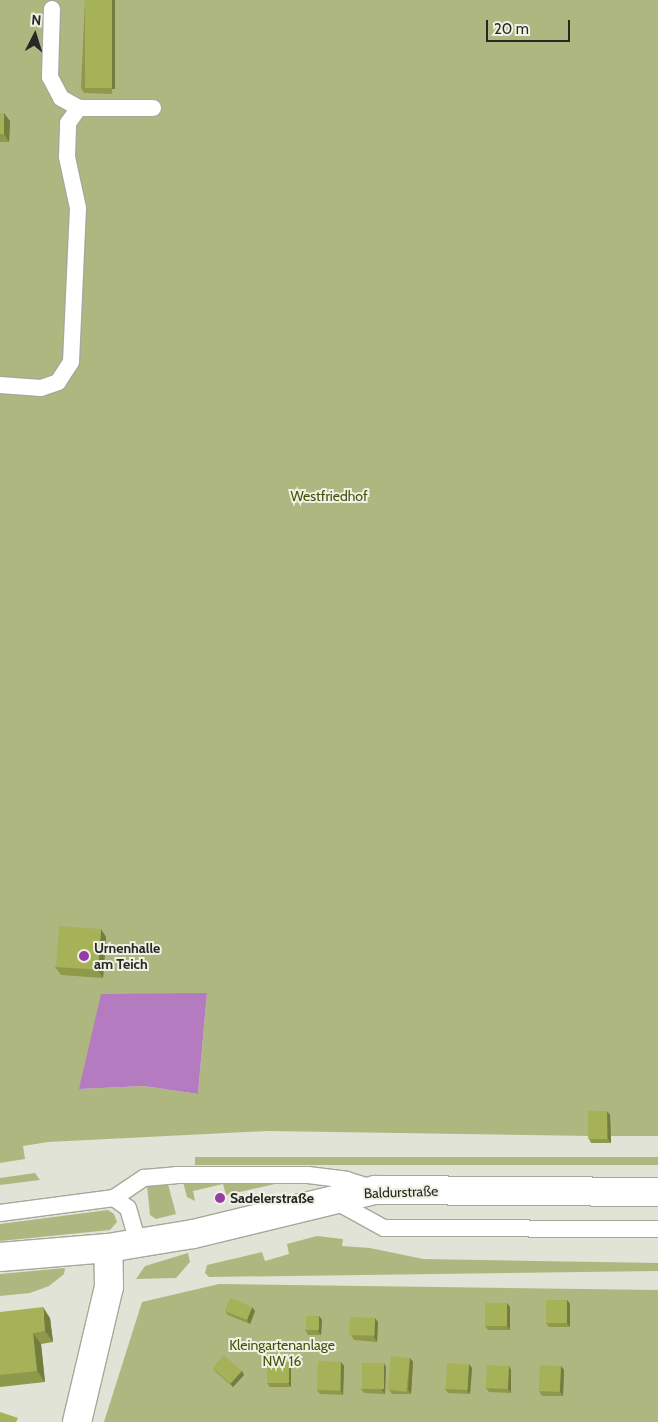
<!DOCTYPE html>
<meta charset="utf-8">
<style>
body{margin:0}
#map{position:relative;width:658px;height:1422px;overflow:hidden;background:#e1e3d6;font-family:Cabin,sans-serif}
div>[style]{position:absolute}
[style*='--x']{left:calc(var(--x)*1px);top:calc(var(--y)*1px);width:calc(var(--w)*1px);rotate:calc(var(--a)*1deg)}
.green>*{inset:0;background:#afb781;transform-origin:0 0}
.water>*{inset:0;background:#b47bc0}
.roads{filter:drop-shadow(1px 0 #a5a89b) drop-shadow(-1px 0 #a5a89b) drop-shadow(0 1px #a5a89b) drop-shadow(0 -1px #a5a89b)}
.service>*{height:16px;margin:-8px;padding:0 8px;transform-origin:8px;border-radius:8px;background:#fff}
.minor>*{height:28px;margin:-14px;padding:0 14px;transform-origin:14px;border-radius:14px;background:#fff}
.tertiary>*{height:28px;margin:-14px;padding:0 14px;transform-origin:14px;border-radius:14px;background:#fff}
.wall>*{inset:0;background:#8f994c}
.shaded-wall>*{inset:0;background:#747d3e;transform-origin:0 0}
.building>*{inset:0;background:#a6b258;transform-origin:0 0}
.dots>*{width:14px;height:14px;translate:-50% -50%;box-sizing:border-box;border:2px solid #eef1e3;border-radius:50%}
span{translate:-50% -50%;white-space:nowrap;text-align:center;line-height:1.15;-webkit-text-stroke:4px #eef1e3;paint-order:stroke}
.park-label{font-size:14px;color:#49500a}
.poi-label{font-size:14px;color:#272823;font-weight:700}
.left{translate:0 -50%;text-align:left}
.street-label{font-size:14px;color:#272823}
.north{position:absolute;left:10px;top:10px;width:50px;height:50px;-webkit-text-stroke:4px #eef1e3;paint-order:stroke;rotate:5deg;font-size:14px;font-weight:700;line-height:20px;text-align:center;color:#272823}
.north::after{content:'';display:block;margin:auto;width:18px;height:22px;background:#272823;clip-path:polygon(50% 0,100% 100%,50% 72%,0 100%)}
.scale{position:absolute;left:486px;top:20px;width:84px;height:22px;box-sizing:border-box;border:2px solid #272823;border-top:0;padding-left:6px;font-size:15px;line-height:18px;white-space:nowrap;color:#272823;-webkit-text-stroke:4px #eef1e3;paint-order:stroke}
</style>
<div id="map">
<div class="green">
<i style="clip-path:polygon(evenodd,0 0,658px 0,658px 1136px,611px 1136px,611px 1143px,591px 1143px,591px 1136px,268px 1131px,48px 1142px,23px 1146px,25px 1159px,0 1163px,0 0,207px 993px,198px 1094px,144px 1086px,80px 1089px,207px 993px)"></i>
<i style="left:195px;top:1157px;width:463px;height:8px"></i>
<i style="clip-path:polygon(35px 1173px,40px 1180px,0 1185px,0 1178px)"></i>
<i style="clip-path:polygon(183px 1182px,275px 1184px,226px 1195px,223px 1184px,193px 1191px,195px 1201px,187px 1197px)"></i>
<i style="clip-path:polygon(168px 1184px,176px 1214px,156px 1219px,150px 1215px,147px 1185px)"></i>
<i style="clip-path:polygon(108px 1210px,114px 1214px,117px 1222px,110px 1230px,0 1241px,0 1224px)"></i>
<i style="clip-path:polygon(317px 1236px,343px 1239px,342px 1246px,370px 1248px,423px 1259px,658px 1263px,658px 1271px,209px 1277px,205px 1273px,207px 1265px,262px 1252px,265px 1261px,289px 1254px,287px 1244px)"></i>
<i style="clip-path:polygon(188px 1253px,190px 1262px,176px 1278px,136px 1279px,145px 1266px)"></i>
<i style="clip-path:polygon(65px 1268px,64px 1274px,49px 1286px,30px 1293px,0 1296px,0 1274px)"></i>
<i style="clip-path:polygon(219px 1284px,658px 1290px,658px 1422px,104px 1422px,142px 1302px)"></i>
</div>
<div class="water">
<i style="clip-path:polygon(207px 993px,198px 1094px,144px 1086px,79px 1089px,101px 994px)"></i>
</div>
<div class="roads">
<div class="service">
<i style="--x:52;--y:9;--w:68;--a:91.7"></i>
<i style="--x:50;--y:77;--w:24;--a:62"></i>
<i style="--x:61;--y:98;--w:21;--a:29"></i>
<i style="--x:0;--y:385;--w:41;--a:4.2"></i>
<i style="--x:41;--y:388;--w:18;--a:-19"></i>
<i style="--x:58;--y:382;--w:24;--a:-57"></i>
<i style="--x:71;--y:362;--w:154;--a:-87.4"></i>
<i style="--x:78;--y:208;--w:52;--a:-102.2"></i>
<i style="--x:67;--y:157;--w:34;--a:-88"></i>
<i style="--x:68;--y:123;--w:19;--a:-54"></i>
<i style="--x:79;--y:108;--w:74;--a:0"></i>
<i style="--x:114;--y:1198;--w:36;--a:-34"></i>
<i style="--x:144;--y:1178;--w:32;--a:-5"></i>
<i style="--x:176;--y:1175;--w:132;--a:0"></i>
<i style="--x:308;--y:1175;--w:39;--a:7"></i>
<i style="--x:347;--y:1180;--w:25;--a:18"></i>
<i style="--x:333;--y:1200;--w:58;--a:28.8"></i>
<i style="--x:384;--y:1228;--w:274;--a:0.2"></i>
<i style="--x:0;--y:1213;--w:115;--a:-7.5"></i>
<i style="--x:114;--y:1198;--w:17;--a:36"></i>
<i style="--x:128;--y:1208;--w:37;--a:74"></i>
</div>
<div class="minor">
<i style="--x:77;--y:1422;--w:139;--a:-76.7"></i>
<i style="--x:109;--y:1287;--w:39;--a:-91"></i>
</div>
<div class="tertiary">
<i style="--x:0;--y:1257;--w:108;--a:-4.8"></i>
<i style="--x:108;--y:1248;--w:86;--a:-9.4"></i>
<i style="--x:193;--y:1234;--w:187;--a:-13.6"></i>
<i style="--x:375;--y:1190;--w:283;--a:0.4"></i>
</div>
</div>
<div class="wall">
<i style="clip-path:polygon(85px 0,115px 0,112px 94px,84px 93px,81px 88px)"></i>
<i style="clip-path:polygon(0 113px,10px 121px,9px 142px,0 142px)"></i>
<i style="clip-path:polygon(106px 937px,103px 978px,61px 975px,55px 967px)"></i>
<i style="clip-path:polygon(610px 1115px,611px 1143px,591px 1143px,589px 1139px)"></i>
<i style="clip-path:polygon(567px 1300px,570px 1304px,570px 1327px,549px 1327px,546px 1323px)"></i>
<i style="clip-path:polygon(507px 1303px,510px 1307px,510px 1330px,488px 1330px,485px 1326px)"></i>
<i style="clip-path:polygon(225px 1311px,255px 1311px,250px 1324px,228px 1315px)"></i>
<i style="clip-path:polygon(0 1312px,50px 1318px,53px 1342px,41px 1344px,45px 1382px,0 1387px)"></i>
<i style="clip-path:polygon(319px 1316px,322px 1320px,321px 1335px,308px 1335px,305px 1330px)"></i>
<i style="clip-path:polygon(378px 1322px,377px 1342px,354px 1340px,351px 1335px)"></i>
<i style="clip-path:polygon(410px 1358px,413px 1362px,411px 1394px,392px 1394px,389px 1390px)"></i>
<i style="clip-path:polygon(289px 1362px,291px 1366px,291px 1387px,270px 1387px,267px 1383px)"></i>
<i style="clip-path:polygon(341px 1362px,344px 1366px,343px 1395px,320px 1394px,317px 1390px)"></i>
<i style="clip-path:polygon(509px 1366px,511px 1370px,511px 1393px,489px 1392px,486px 1388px)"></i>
<i style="clip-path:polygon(561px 1366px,564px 1370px,563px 1396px,542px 1396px,539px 1391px)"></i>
<i style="clip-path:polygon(386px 1367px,385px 1394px,364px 1393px,361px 1389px)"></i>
<i style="clip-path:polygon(213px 1368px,242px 1371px,244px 1375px,233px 1387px,216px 1372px)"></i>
<i style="clip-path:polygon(472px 1368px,470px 1394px,448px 1393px,445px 1389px)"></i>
</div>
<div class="shaded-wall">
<i style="left:112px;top:0;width:3px;height:89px"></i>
<i style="clip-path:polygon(4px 113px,10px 121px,9px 142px,4px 134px)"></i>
<i style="clip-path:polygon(101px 929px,106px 937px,103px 978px,98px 970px)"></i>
<i style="clip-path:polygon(607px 1111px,610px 1115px,611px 1143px,608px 1139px)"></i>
<i style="clip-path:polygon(567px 1300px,570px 1304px,570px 1327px,567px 1323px)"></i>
<i style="clip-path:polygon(507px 1303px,510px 1307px,510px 1330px,507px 1326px)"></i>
<i style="clip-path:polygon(43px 1307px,50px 1318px,53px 1342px,45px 1331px)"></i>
<i style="clip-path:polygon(252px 1307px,255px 1311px,250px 1324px,247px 1320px)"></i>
<i style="clip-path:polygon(319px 1316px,322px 1320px,321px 1335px,318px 1331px)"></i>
<i style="clip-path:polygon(375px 1318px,378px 1322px,377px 1342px,374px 1337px)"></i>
<i style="clip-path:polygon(33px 1333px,41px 1344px,45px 1382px,37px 1371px)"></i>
<i style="clip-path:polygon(410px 1358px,413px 1362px,411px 1394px,408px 1390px)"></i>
<i style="clip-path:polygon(289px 1362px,291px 1366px,291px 1387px,288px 1383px)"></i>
<i style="clip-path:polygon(341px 1362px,344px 1366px,343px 1395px,341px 1391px)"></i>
<i style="clip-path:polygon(384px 1363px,386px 1367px,385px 1394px,382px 1390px)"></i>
<i style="clip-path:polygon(469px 1364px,472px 1368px,470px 1394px,467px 1390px)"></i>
<i style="clip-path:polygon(509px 1366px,511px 1370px,511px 1393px,508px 1389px)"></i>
<i style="clip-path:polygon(561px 1366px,564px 1370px,563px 1396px,560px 1392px)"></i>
<i style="clip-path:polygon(242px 1371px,244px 1375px,233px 1387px,230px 1383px)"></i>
</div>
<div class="building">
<i style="left:85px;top:0;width:27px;height:88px"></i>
<i style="left:0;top:113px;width:4px;height:21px"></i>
<i style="left:59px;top:926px;width:42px;height:41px;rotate:4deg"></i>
<i style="left:588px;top:1111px;width:19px;height:28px"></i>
<i style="left:230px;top:1298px;width:24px;height:14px;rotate:22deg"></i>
<i style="left:546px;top:1300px;width:21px;height:23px"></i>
<i style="left:485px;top:1303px;width:22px;height:23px"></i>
<i style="clip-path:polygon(43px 1307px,45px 1331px,33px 1333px,37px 1371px,0 1375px,0 1312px)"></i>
<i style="left:306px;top:1316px;width:13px;height:14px"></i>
<i style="left:350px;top:1317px;width:25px;height:18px;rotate:2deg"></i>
<i style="left:224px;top:1355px;width:24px;height:17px;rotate:42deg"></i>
<i style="left:391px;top:1356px;width:19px;height:34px;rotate:6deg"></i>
<i style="left:318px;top:1361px;width:23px;height:29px;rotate:2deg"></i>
<i style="left:267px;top:1362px;width:22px;height:21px"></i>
<i style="left:362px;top:1363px;width:22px;height:26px"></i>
<i style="left:447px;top:1363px;width:22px;height:26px;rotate:3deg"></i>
<i style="left:487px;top:1365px;width:22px;height:23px;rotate:3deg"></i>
<i style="left:540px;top:1365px;width:21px;height:26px;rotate:3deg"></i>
<i style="clip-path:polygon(0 1412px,18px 1418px,16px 1422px,0 1422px)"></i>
</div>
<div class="dots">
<i style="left:84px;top:956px;background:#953ca7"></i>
<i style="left:220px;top:1198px;background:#953ca7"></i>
</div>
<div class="park-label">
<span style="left:329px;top:496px">Westfriedhof</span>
<span style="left:282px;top:1353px">Kleingartenanlage<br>NW 16</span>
</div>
<div class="poi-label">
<span class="left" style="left:94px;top:956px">Urnenhalle<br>am Teich</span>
<span class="left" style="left:230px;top:1198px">Sadelerstraße</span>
</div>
<div class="street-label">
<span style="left:401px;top:1192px;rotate:-2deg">Baldurstraße</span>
</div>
<div class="north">N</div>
<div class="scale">20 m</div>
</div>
